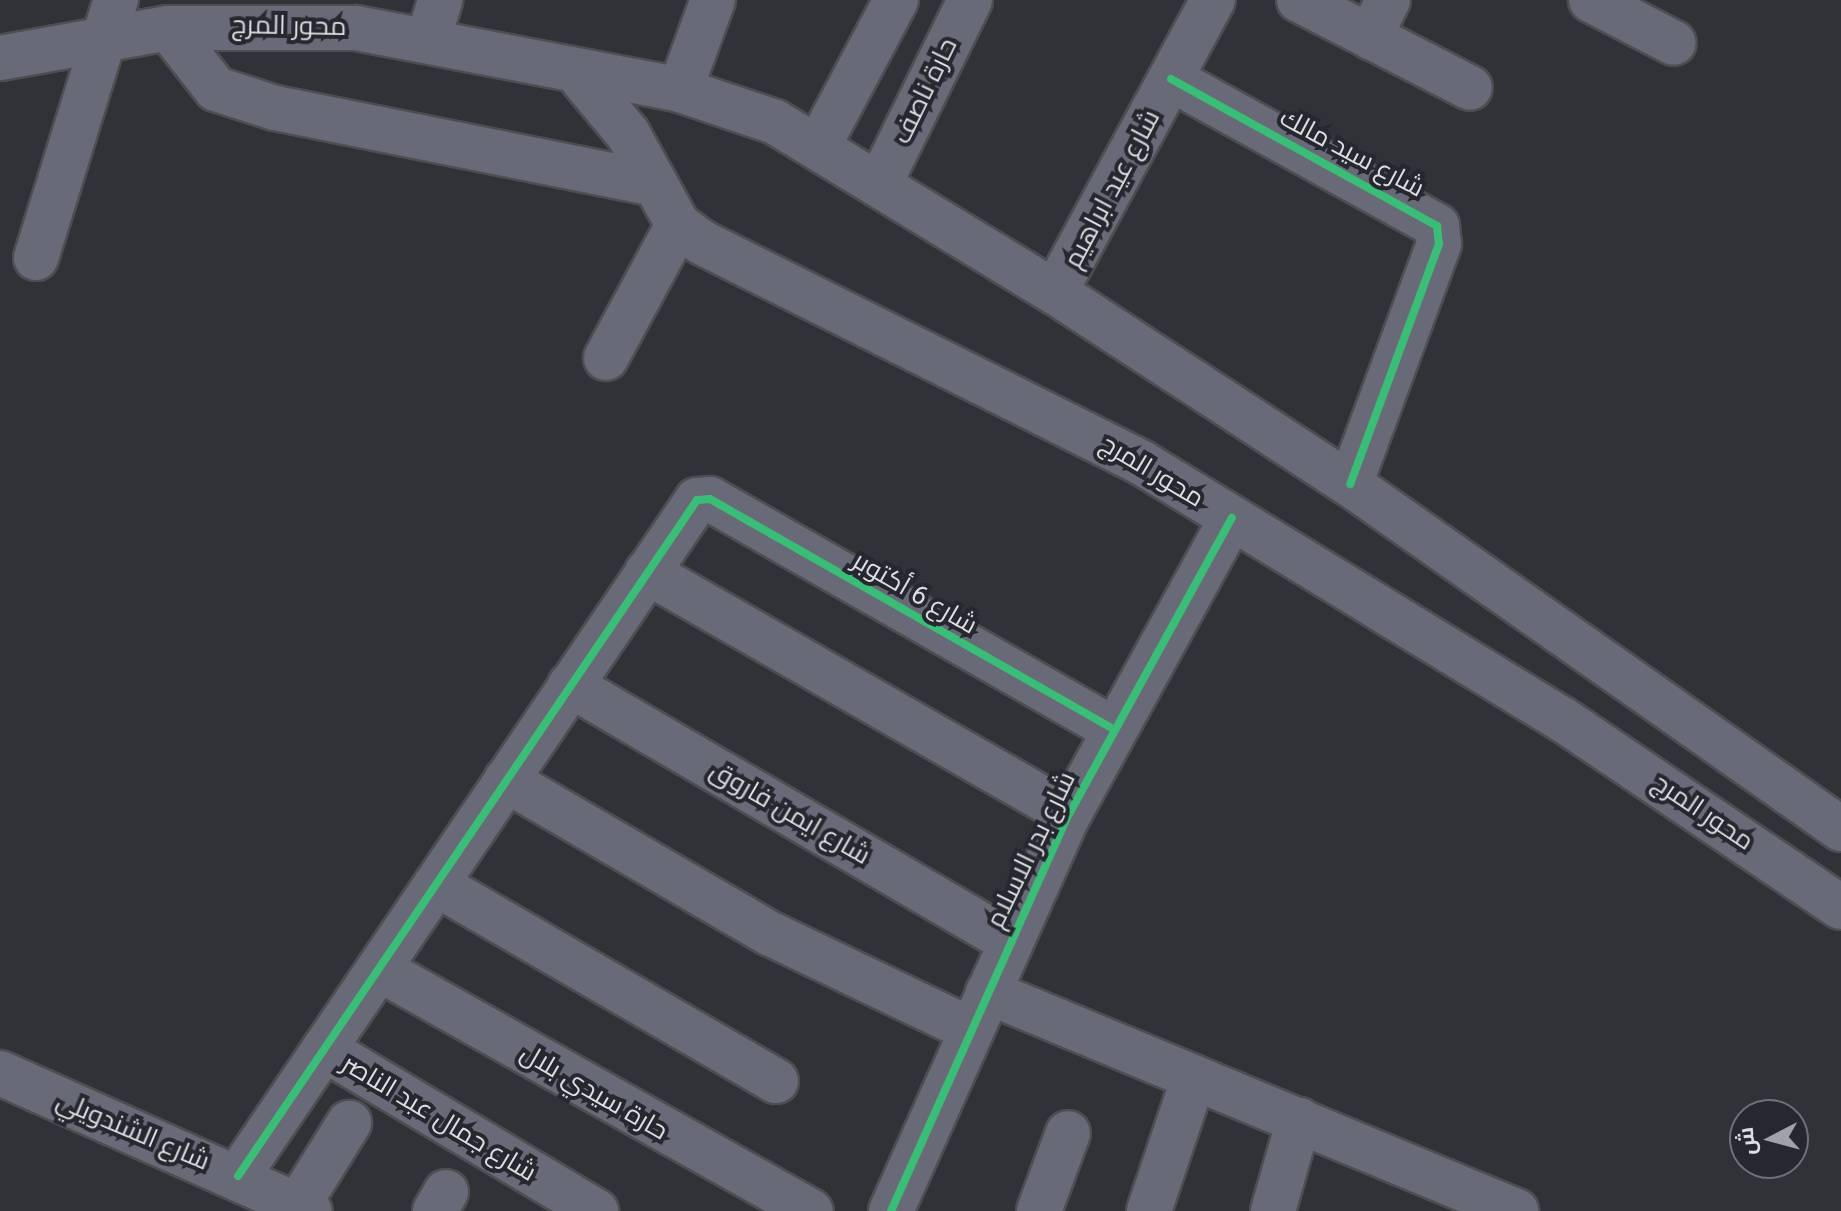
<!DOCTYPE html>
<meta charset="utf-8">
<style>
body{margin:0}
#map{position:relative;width:1841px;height:1211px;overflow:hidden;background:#313237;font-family:Roboto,Cairo,sans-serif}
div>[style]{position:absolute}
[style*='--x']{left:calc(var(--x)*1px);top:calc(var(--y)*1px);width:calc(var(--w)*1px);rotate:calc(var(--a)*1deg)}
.roads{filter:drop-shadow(2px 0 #4d4e52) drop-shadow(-2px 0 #4d4e52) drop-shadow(0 2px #4d4e52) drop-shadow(0 -2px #4d4e52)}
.minor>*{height:44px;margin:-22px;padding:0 22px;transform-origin:22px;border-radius:22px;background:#686a77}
.major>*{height:44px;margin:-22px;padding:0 22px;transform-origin:22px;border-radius:22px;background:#686a78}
.cycleway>*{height:8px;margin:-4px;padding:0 4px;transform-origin:4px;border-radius:4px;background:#3abd76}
span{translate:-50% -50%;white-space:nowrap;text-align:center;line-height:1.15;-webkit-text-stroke:8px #26272f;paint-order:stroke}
.street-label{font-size:26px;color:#dcdee3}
.north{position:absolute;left:1729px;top:1099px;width:80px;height:80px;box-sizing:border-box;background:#26272f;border:2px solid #6f7077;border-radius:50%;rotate:264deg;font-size:22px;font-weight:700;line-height:32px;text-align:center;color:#dcdee3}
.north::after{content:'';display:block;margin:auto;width:28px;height:36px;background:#a0a2a7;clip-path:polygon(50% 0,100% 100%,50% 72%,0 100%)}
</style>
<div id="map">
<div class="roads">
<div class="minor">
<i style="--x:1299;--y:0;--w:192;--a:27.2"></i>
<i style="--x:1591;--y:0;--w:93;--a:27.4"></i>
<i style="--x:168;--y:28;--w:78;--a:51.8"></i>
<i style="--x:216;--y:89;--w:62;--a:17.9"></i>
<i style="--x:275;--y:108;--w:388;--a:11.3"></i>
<i style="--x:429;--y:37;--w:39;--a:-73"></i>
<i style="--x:1370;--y:37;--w:41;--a:-64.1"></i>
<i style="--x:1171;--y:79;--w:304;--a:28.9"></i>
<i style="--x:1437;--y:226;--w:18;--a:84"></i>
<i style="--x:1439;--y:244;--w:256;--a:110.3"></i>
<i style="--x:680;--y:90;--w:96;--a:-69.9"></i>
<i style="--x:819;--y:145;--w:164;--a:-62"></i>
<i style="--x:880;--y:183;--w:204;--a:-63.8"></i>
<i style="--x:36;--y:258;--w:270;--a:-72.8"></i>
<i style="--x:1055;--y:292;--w:332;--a:-61.6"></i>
<i style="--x:606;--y:358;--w:151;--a:-61.6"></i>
<i style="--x:647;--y:572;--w:486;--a:29.8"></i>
<i style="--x:570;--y:685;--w:508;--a:30.25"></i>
<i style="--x:506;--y:780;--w:306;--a:30.2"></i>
<i style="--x:771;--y:934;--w:222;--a:25.6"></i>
<i style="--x:436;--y:884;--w:393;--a:30.1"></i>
<i style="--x:379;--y:969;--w:495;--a:29.3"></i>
<i style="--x:988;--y:992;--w:572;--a:22.53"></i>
<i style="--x:324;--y:1049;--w:317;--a:30.8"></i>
<i style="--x:0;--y:1073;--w:339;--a:24"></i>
<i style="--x:238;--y:1176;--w:817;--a:-55.82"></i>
<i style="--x:697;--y:500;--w:13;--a:-4"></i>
<i style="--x:710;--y:499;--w:464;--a:29.7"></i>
<i style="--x:298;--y:1205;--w:97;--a:-58.1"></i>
<i style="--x:435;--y:1211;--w:22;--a:-60"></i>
<i style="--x:891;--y:1211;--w:435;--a:-65.9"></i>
<i style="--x:1069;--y:814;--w:338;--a:-61.2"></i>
<i style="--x:1039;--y:1211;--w:83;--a:-69.6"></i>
<i style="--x:1149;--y:1211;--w:141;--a:-71.4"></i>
<i style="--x:1273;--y:1211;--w:95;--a:-74.1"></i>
</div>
<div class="major">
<i style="--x:0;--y:58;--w:171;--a:-10.1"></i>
<i style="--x:168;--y:28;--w:188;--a:0"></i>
<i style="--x:356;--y:28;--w:330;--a:10.8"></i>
<i style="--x:680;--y:90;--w:100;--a:18.6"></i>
<i style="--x:775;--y:122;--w:328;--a:31.3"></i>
<i style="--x:1055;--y:292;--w:352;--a:33.1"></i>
<i style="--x:1350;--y:484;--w:600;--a:35.09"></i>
<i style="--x:577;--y:73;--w:80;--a:50.1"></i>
<i style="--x:628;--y:134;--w:104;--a:61.2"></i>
<i style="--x:678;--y:225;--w:29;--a:36"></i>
<i style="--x:701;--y:242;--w:493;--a:26.6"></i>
<i style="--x:1142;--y:463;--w:492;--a:31.4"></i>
<i style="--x:1562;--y:719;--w:336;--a:34"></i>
</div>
</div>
<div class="cycleway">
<i style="--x:1171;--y:79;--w:304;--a:28.9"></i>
<i style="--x:1437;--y:226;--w:18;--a:84"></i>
<i style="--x:1439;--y:244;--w:256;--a:110.3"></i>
<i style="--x:238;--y:1176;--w:817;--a:-55.82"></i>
<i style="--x:697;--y:500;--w:13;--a:-4"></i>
<i style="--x:710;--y:499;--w:464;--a:29.7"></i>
<i style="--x:891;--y:1211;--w:435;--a:-65.9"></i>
<i style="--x:1069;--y:814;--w:338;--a:-61.2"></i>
</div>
<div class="street-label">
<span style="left:289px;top:26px;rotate:1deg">محور المرج</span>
<span style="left:925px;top:91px;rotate:-64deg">حارة ناصف</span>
<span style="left:1352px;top:153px;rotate:28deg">شارع سيد مالك</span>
<span style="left:1112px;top:189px;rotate:-62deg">شارع عيد ابراهيم</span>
<span style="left:1152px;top:471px;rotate:31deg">محور المرج</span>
<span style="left:915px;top:593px;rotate:30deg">شارع 6 أكتوبر</span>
<span style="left:1703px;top:812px;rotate:34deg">محور المرج</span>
<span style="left:790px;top:813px;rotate:30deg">شارع ايمن فاروق</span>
<span style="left:1031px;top:850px;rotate:-64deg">شارع بدر الاسلام</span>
<span style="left:594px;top:1092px;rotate:30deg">حارة سيدي بلال</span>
<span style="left:439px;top:1118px;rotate:31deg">شارع جمال عبد الناصر</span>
<span style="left:133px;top:1131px;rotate:23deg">شارع الشندويلي</span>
</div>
<div class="north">ش</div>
</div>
